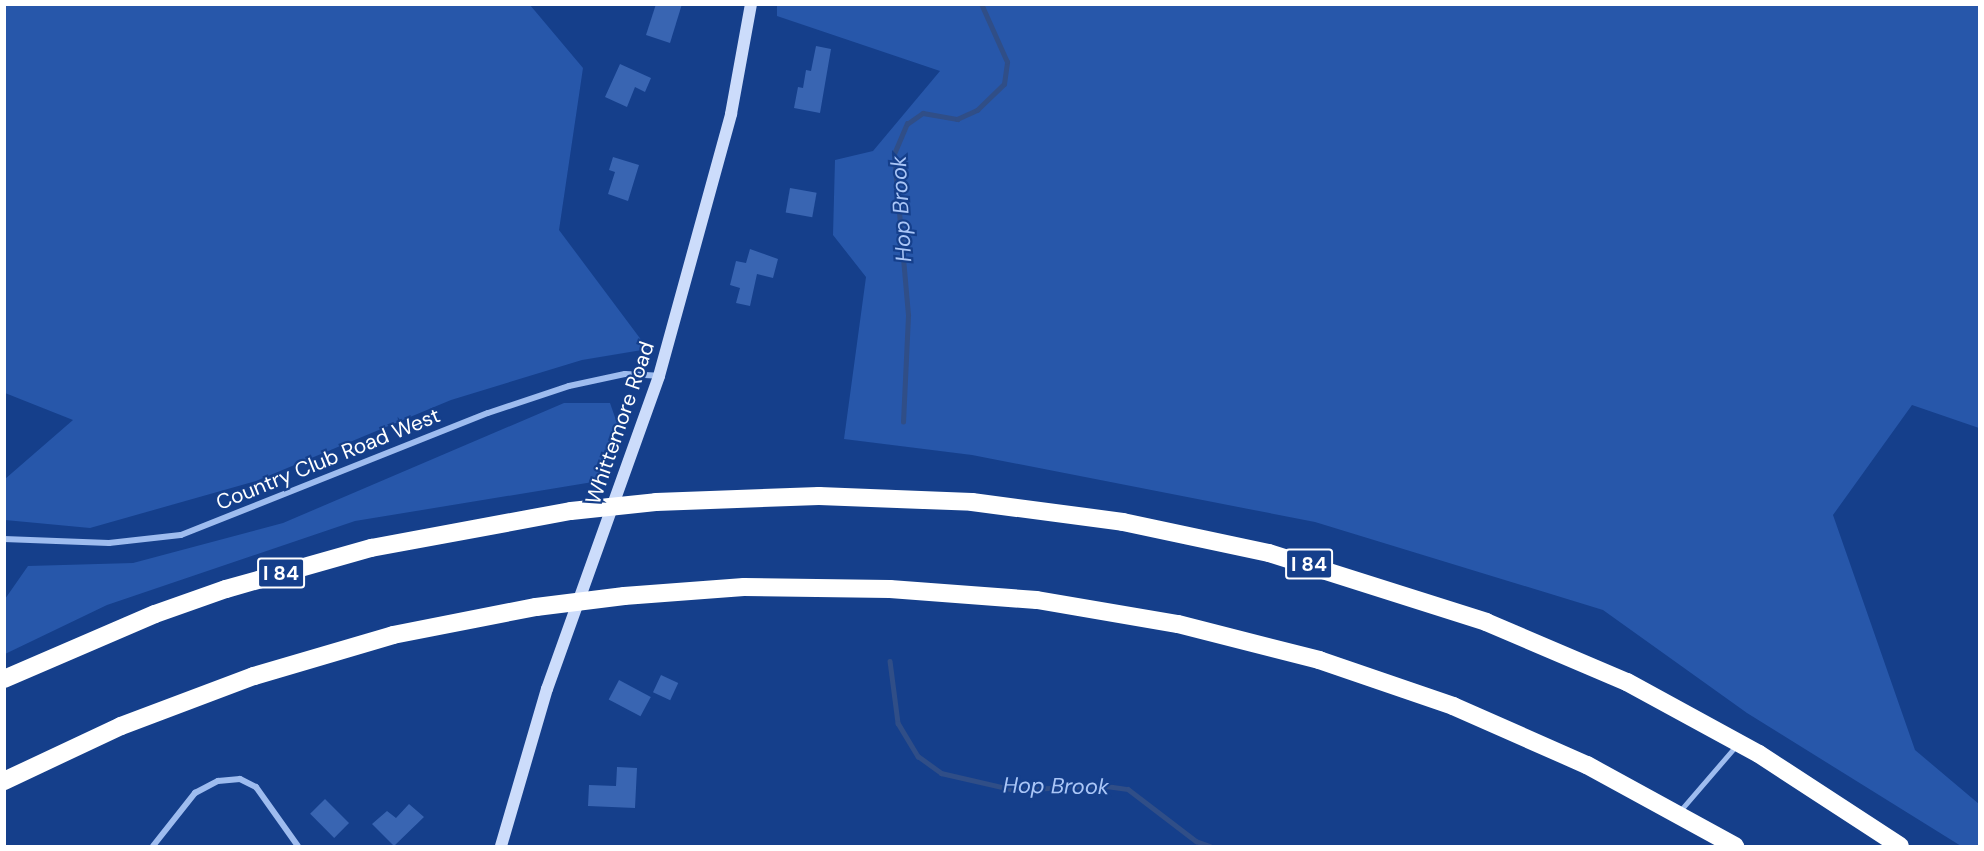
<!DOCTYPE html>
<style>
body{margin:0}
#map{position:relative;width:1984px;height:851px;overflow:hidden;background:#153f8b;font-family:"DM Sans",sans-serif}
div>[style]{position:absolute}
[style*='--x']{left:calc(var(--x)*1px);top:calc(var(--y)*1px);width:calc(var(--w)*1px);rotate:calc(var(--a)*1deg)}
.green>*{inset:0;background:#2757aa}
.stream>*{height:4.5px;margin:-2.25px;padding:0 2.25px;transform-origin:2.25px;border-radius:2.25px;background:#304e87}
.building>*{inset:0;background:#3965b2;transform-origin:0 0}
.service>*{height:4.5px;margin:-2.25px;padding:0 2.25px;transform-origin:2.25px;border-radius:2.25px;background:#9ebcef}
.minor>*{height:6px;margin:-3px;padding:0 3px;transform-origin:3px;border-radius:3px;background:#9ebcef}
.secondary>*{height:12px;margin:-6px;padding:0 6px;transform-origin:6px;border-radius:6px;background:#ccdcfb}
.motorway>*{height:18px;margin:-9px;padding:0 9px;transform-origin:9px;border-radius:9px;background:#fff}
.motorway-bridge>*{height:18px;margin:-9px;padding:0 9px;transform-origin:9px;border-radius:9px;background:#fff}
span{translate:-50% -50%;white-space:nowrap;text-align:center;line-height:1.15;-webkit-text-stroke:4.5px #153f8b;paint-order:stroke}
.shield-label span{padding:2px 4px;background:#153f8b;border:2px solid;border-radius:4px;-webkit-text-stroke-width:0}
.shield-label{font-size:20px;color:#fff;font-weight:700}
.street-label{font-size:21px;color:#fff}
.water-label{font-size:22px;color:#aac6f7;font-style:italic}
.frame{position:absolute;inset:0;border:6px solid #fff;pointer-events:none}
</style>
<div id="map">
<div class="green">
<i style="clip-path:polygon(5px 4px,530px 5px,583px 68px,559px 230px,648px 349px,582px 360px,451px 400px,256px 481px,90px 528px,5px 520px,5px 479px,73px 420px,5px 393px)"></i>
<i style="clip-path:polygon(777px 5px,1979px 5px,1979px 428px,1912px 405px,1833px 515px,1915px 750px,1979px 804px,1979px 846px,1961px 846px,1747px 713px,1603px 610px,1315px 522px,972px 455px,844px 439px,866px 277px,833px 235px,835px 160px,873px 151px,940px 71px,777px 16px)"></i>
<i style="clip-path:polygon(564px 403px,610px 403px,618px 426px,599px 481px,355px 521px,107px 605px,5px 654px,5px 599px,28px 566px,133px 563px,283px 523px)"></i>
</div>
<div class="stream">
<i style="--x:903;--y:422;--w:107;--a:-87.3"></i>
<i style="--x:908;--y:315;--w:162;--a:-95"></i>
<i style="--x:894;--y:154;--w:33;--a:-67"></i>
<i style="--x:907;--y:124;--w:19;--a:-35"></i>
<i style="--x:923;--y:113;--w:35;--a:10"></i>
<i style="--x:957;--y:119;--w:22;--a:-24"></i>
<i style="--x:977;--y:110;--w:37;--a:-44"></i>
<i style="--x:1004;--y:84;--w:22;--a:-82"></i>
<i style="--x:1007;--y:62;--w:64;--a:-114.1"></i>
<i style="--x:890;--y:661;--w:63;--a:82.6"></i>
<i style="--x:898;--y:723;--w:39;--a:59"></i>
<i style="--x:918;--y:756;--w:29;--a:36"></i>
<i style="--x:941;--y:773;--w:76;--a:12.9"></i>
<i style="--x:1015;--y:790;--w:84;--a:-3.4"></i>
<i style="--x:1099;--y:785;--w:29;--a:8"></i>
<i style="--x:1128;--y:789;--w:86;--a:37.4"></i>
<i style="--x:1196;--y:841;--w:15;--a:20"></i>
</div>
<div class="building">
<i style="clip-path:polygon(656px 4px,682px 4px,670px 43px,646px 35px)"></i>
<i style="clip-path:polygon(816px 46px,831px 49px,820px 113px,794px 108px,798px 87px,803px 88px,806px 70px,811px 71px)"></i>
<i style="clip-path:polygon(620px 64px,651px 78px,645px 92px,635px 87px,627px 107px,605px 97px)"></i>
<i style="clip-path:polygon(613px 157px,639px 165px,628px 201px,608px 194px,615px 172px,609px 170px)"></i>
<i style="left:790px;top:188px;width:27px;height:25px;rotate:10deg"></i>
<i style="clip-path:polygon(750px 249px,778px 259px,773px 278px,757px 274px,750px 306px,736px 303px,740px 288px,730px 285px,736px 261px,746px 263px)"></i>
<i style="left:661px;top:675px;width:19px;height:19px;rotate:25deg"></i>
<i style="left:619px;top:680px;width:36px;height:22px;rotate:28deg"></i>
<i style="clip-path:polygon(617px 767px,637px 768px,635px 808px,588px 806px,589px 785px,616px 786px)"></i>
<i style="left:325px;top:799px;width:34px;height:21px;rotate:45deg"></i>
<i style="clip-path:polygon(409px 804px,424px 817px,394px 846px,372px 824px,387px 811px,396px 818px)"></i>
</div>
<div class="service">
<i style="--x:1680;--y:811;--w:84;--a:-49.3"></i>
</div>
<div class="minor">
<i style="--x:4;--y:539;--w:105;--a:2.2"></i>
<i style="--x:109;--y:543;--w:72;--a:-6.3"></i>
<i style="--x:181;--y:535;--w:330;--a:-21.7"></i>
<i style="--x:488;--y:413;--w:85;--a:-18.4"></i>
<i style="--x:569;--y:386;--w:57;--a:-12.1"></i>
<i style="--x:625;--y:374;--w:34;--a:3"></i>
<i style="--x:153;--y:846;--w:68;--a:-51.6"></i>
<i style="--x:195;--y:793;--w:26;--a:-28"></i>
<i style="--x:218;--y:781;--w:22;--a:-5"></i>
<i style="--x:240;--y:779;--w:18;--a:27"></i>
<i style="--x:256;--y:787;--w:72;--a:54.6"></i>
</div>
<div class="secondary">
<i style="--x:501;--y:846;--w:164;--a:-73.7"></i>
<i style="--x:547;--y:689;--w:332;--a:-70.3"></i>
<i style="--x:659;--y:376;--w:272;--a:-74.6"></i>
<i style="--x:731;--y:114;--w:112;--a:-79.7"></i>
</div>
<div class="motorway">
<i style="--x:656;--y:502;--w:163;--a:-2.1"></i>
<i style="--x:819;--y:496;--w:153;--a:2.2"></i>
<i style="--x:972;--y:502;--w:152;--a:7.5"></i>
<i style="--x:1123;--y:522;--w:149;--a:12"></i>
<i style="--x:1269;--y:553;--w:228;--a:17.6"></i>
<i style="--x:1486;--y:622;--w:153;--a:23.1"></i>
<i style="--x:1627;--y:682;--w:150;--a:28.6"></i>
<i style="--x:1759;--y:754;--w:168;--a:33.1"></i>
<i style="--x:624;--y:596;--w:120;--a:-4.3"></i>
<i style="--x:744;--y:587;--w:146;--a:0.8"></i>
<i style="--x:890;--y:589;--w:147;--a:4.3"></i>
<i style="--x:1037;--y:600;--w:143;--a:9.7"></i>
<i style="--x:1178;--y:624;--w:146;--a:14.3"></i>
<i style="--x:1319;--y:660;--w:142;--a:18.9"></i>
<i style="--x:1453;--y:706;--w:146;--a:23.8"></i>
<i style="--x:1587;--y:765;--w:169;--a:28.7"></i>
<i style="--x:4;--y:679;--w:164;--a:-23.3"></i>
<i style="--x:155;--y:614;--w:75;--a:-19.4"></i>
<i style="--x:226;--y:589;--w:151;--a:-15.8"></i>
<i style="--x:371;--y:548;--w:203;--a:-10.5"></i>
<i style="--x:4;--y:781;--w:129;--a:-25.2"></i>
<i style="--x:121;--y:726;--w:142;--a:-20.6"></i>
<i style="--x:254;--y:676;--w:145;--a:-16.4"></i>
<i style="--x:393;--y:635;--w:146;--a:-11.1"></i>
</div>
<div class="motorway-bridge">
<i style="--x:571;--y:511;--w:85;--a:-6"></i>
<i style="--x:536;--y:607;--w:89;--a:-7.1"></i>
</div>
<div class="shield-label">
<span style="left:1309px;top:564px">I 84</span>
<span style="left:281px;top:573px">I 84</span>
</div>
<div class="street-label">
<span style="left:620px;top:423px;rotate:-71deg">Whittemore Road</span>
<span style="left:328px;top:459px;rotate:-22deg">Country Club Road West</span>
</div>
<div class="water-label">
<span style="left:901px;top:209px;rotate:-93deg">Hop Brook</span>
<span style="left:1056px;top:786px;rotate:1deg">Hop Brook</span>
</div>
<div class="frame"></div>
</div>
